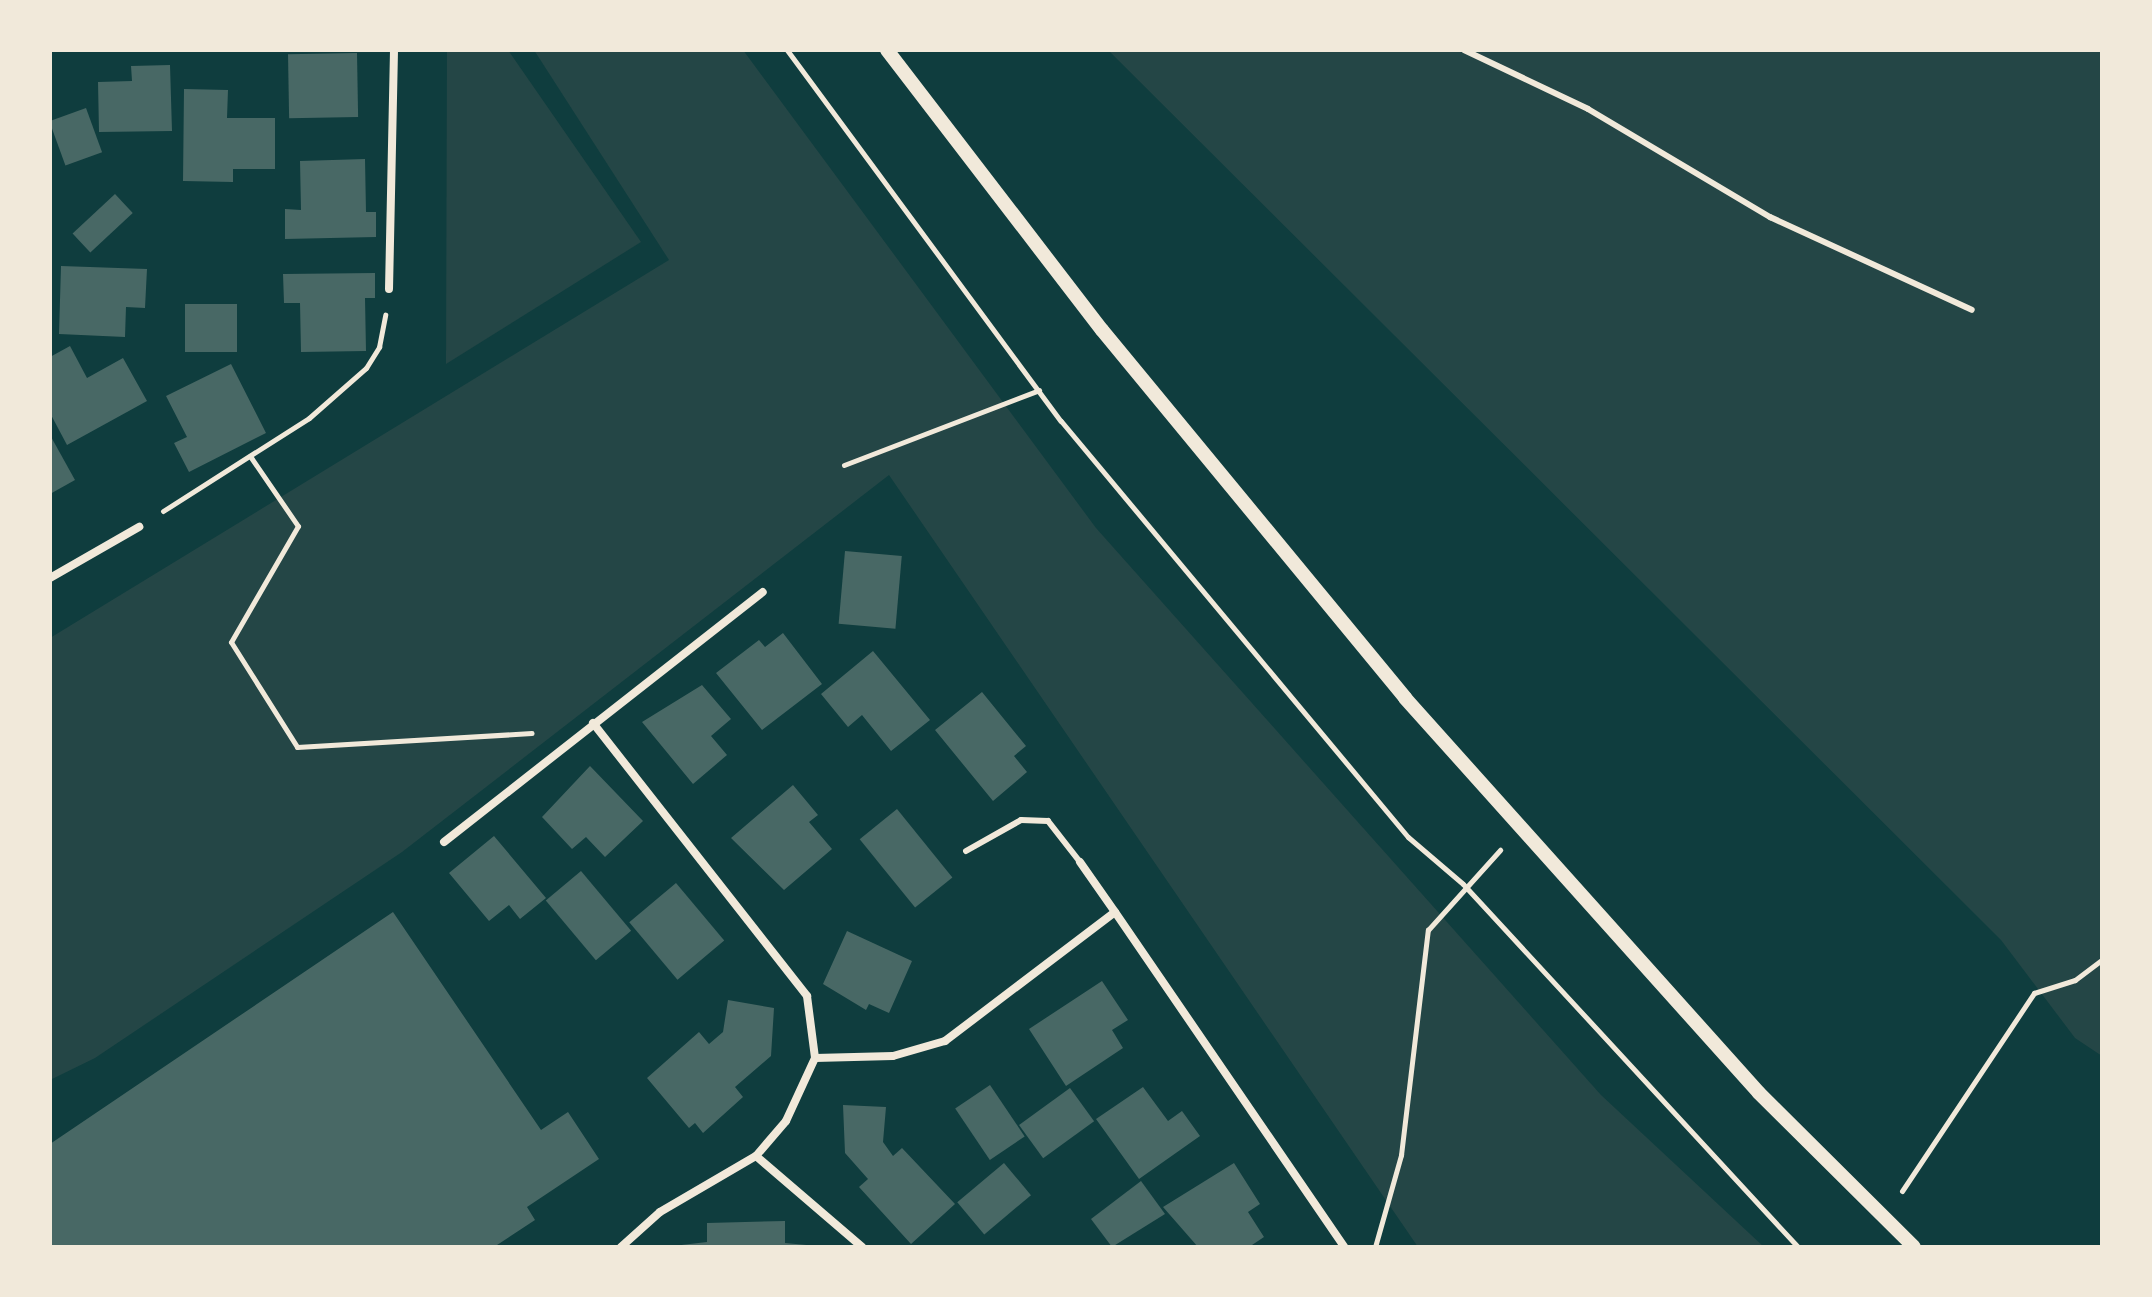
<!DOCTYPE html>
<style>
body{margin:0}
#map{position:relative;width:2152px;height:1297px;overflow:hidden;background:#0f3d3e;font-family:Ubuntu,sans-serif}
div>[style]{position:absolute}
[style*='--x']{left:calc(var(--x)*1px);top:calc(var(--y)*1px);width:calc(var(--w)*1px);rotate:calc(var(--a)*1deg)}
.green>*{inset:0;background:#244646}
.building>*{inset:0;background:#486865;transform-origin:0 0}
.path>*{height:5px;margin:-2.5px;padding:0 2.5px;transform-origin:2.5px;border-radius:2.5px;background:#f1e9da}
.service>*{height:6px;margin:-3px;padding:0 3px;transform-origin:3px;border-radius:3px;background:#f1e9da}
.minor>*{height:8px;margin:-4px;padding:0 4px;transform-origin:4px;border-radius:4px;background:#f1e9da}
.tertiary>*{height:14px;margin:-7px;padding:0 7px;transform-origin:7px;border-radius:7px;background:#f1e9da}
span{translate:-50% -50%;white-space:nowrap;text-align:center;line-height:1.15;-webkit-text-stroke:6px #f1e9da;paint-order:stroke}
.frame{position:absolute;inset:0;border:52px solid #f1e9da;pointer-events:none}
</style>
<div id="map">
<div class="green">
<i style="clip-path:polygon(447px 50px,508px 50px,641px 242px,446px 364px)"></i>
<i style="clip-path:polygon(534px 50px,743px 50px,1096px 528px,1601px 1095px,1764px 1247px,1418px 1247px,889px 475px,402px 852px,95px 1058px,50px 1080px,50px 638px,669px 260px)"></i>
<i style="clip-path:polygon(1108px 50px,2102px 50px,2102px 1056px,2075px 1038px,2001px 940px)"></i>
</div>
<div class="building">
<i style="left:357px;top:53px;width:64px;height:69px;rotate:89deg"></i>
<i style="clip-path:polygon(170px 65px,172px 131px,99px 132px,98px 82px,132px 81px,131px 66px)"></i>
<i style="clip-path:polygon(184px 89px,228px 90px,227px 118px,275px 118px,275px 169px,233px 169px,233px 182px,183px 181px)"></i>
<i style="left:86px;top:108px;width:47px;height:39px;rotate:70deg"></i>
<i style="clip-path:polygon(365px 159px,366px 212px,376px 212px,376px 237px,285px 239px,285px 209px,301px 210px,300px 161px)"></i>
<i style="left:115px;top:194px;width:26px;height:58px;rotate:47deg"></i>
<i style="clip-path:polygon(61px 266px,147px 269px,145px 308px,126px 307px,125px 337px,59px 334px)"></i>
<i style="clip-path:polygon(375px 273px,375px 298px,365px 298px,366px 351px,301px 352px,300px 303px,284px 303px,283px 274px)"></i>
<i style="left:185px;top:304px;width:52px;height:48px"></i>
<i style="clip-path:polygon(70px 346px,87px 378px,123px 358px,147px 401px,67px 445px,50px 413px,50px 357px)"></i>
<i style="clip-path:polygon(231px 364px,266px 433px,189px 472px,174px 443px,187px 437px,166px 396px)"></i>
<i style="clip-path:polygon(50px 435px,75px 480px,50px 494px)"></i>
<i style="left:845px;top:551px;width:57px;height:73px;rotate:5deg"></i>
<i style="clip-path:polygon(783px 633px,822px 684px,762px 730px,716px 673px,759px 640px,765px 647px)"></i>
<i style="clip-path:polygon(873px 651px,930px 720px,891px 751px,862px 715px,848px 727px,821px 694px)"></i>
<i style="clip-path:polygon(702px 685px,731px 719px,711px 736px,727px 755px,693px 784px,642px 722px)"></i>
<i style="clip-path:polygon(982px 692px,1026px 746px,1014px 756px,1027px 772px,993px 801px,935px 730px)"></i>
<i style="clip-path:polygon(590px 766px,643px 821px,605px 857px,586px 837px,572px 849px,542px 817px)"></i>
<i style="clip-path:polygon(793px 785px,818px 815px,809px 822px,832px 849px,784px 890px,731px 838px)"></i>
<i style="left:897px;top:809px;width:88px;height:48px;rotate:51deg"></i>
<i style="clip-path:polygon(494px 836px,546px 898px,520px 919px,509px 905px,489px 921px,449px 873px)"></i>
<i style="left:581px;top:871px;width:78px;height:46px;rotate:50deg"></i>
<i style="left:676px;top:883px;width:75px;height:61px;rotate:50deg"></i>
<i style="clip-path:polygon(393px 912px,541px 1130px,568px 1112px,599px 1159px,527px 1207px,535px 1220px,494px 1247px,50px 1247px,50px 1144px)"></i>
<i style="clip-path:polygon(847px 931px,912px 961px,889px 1013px,869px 1004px,866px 1010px,823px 984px)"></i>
<i style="clip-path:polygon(1102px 981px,1128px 1020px,1112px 1030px,1123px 1048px,1066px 1086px,1029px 1029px)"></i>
<i style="clip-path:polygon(728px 1000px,774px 1008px,771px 1056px,735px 1087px,743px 1097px,703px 1133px,695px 1123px,689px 1128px,647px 1078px,699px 1032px,709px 1044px,723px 1032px)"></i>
<i style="left:990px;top:1085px;width:62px;height:42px;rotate:56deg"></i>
<i style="clip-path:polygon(1143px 1087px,1168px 1121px,1182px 1111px,1200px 1136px,1139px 1179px,1096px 1119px)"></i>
<i style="left:1070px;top:1088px;width:41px;height:63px;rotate:54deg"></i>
<i style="clip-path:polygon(843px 1105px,886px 1107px,883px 1142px,893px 1156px,902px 1148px,955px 1204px,911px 1244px,859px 1187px,868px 1179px,845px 1153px)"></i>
<i style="left:1004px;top:1163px;width:42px;height:61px;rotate:50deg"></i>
<i style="clip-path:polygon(1234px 1163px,1260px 1204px,1248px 1212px,1264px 1237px,1249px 1247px,1198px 1247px,1163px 1207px)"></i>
<i style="clip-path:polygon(1141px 1181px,1165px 1214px,1112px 1247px,1091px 1219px)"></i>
<i style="clip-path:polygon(785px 1221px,785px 1243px,828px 1247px,664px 1247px,707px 1242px,707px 1223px)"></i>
</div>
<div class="path">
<i style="--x:787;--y:50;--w:461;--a:53.6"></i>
<i style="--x:1061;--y:421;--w:542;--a:50.17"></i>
<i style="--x:1408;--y:837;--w:72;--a:40.5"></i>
<i style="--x:1463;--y:884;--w:494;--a:47.3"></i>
<i style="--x:250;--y:456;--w:85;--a:55.6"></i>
<i style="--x:298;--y:526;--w:134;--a:120"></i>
<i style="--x:231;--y:642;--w:124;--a:57.8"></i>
<i style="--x:297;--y:747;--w:235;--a:-3.4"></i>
<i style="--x:844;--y:465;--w:209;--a:-21"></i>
<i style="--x:163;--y:511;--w:173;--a:-32.5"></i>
<i style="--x:309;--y:418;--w:76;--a:-41.3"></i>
<i style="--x:366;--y:368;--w:25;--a:-58"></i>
<i style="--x:379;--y:347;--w:33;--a:-79"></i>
<i style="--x:1902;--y:1191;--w:238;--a:-56.3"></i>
<i style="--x:2034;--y:993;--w:43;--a:-17.6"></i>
<i style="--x:2075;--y:980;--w:34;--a:-37"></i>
<i style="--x:1375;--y:1247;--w:96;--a:-74.2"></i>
<i style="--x:1401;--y:1155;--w:227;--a:-83.2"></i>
<i style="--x:1428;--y:930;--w:108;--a:-48"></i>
</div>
<div class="service">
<i style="--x:1464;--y:50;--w:137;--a:25.4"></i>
<i style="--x:1588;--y:109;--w:212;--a:30.7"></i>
<i style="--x:1770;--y:217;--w:222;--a:24.7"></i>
<i style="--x:966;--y:851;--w:63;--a:-29.4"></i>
<i style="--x:1021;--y:820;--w:27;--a:2"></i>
<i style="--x:1048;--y:821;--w:52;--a:52"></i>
</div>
<div class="minor">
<i style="--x:389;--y:289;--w:239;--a:-88.8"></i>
<i style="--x:50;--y:578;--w:103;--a:-29.8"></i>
<i style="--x:593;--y:723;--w:347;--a:51.9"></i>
<i style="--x:807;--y:996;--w:63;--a:82.6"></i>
<i style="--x:444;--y:842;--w:405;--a:-38.1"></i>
<i style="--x:1115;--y:912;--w:406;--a:55.6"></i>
<i style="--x:756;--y:1156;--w:140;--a:40.6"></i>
<i style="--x:621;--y:1247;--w:52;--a:-41.9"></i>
<i style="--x:660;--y:1212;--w:111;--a:-30.3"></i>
<i style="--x:756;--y:1156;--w:46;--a:-49.4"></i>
<i style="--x:786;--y:1121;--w:69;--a:-65.3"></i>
<i style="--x:815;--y:1058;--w:78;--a:-1.5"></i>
<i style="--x:893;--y:1056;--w:54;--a:-16.1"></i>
<i style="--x:945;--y:1041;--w:213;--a:-37.2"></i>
<i style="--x:1115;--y:912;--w:61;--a:-125"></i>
</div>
<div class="tertiary">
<i style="--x:887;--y:50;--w:353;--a:52.5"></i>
<i style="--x:1102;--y:330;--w:477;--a:50.5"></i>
<i style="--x:1405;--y:698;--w:530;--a:48.13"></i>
<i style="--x:1759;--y:1093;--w:218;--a:44.8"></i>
</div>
<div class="frame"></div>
</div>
